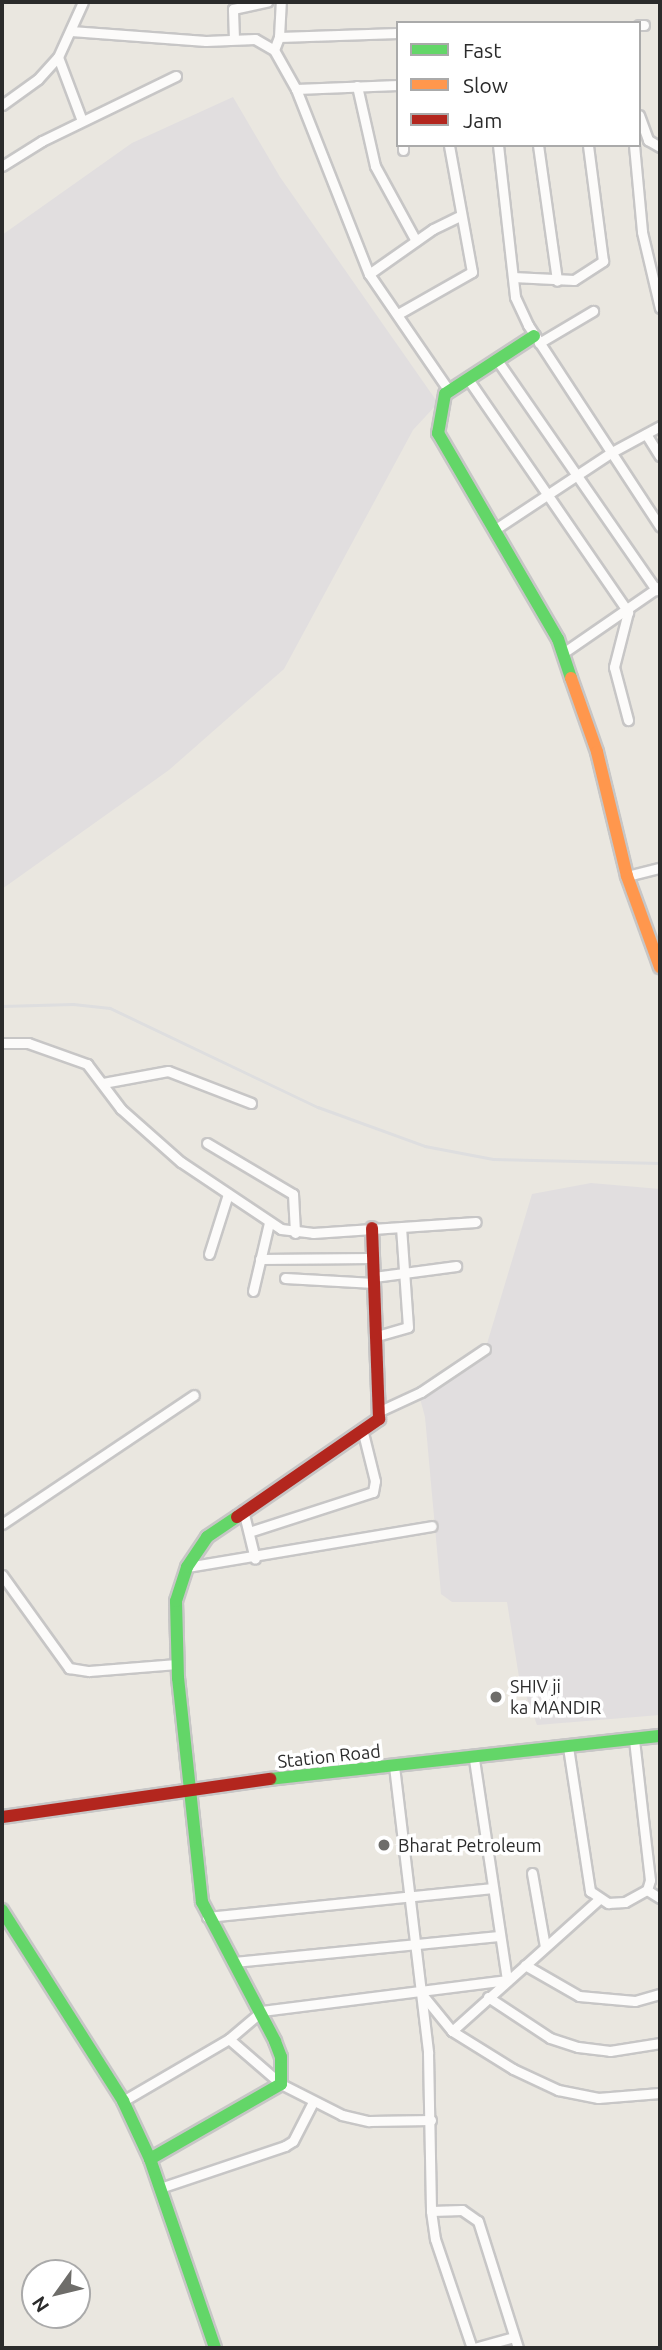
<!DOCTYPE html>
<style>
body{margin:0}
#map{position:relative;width:662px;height:2350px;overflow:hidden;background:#eae7e0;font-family:Ubuntu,sans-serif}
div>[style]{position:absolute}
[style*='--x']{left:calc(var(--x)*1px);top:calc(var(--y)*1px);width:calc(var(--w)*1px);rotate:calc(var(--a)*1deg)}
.industrial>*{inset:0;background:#e1dedf}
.roads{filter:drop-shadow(2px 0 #c7c6c6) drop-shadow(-2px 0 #c7c6c6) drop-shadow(0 2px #c7c6c6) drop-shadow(0 -2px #c7c6c6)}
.street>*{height:9px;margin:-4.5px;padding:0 4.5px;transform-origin:4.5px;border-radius:4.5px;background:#fcfbfa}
.fast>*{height:12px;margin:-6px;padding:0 6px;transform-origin:6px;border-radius:6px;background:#63d668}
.slow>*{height:12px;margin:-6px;padding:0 6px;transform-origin:6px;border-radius:6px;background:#ff974d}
.jam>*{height:12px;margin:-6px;padding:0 6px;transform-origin:6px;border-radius:6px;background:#b3261e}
.rail>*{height:2.5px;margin:-1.25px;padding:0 1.25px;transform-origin:1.25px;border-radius:1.25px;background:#dededf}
.dots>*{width:19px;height:19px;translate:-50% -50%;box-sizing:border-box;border:4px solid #fff;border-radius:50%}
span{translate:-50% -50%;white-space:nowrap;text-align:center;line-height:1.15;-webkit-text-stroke:7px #fff;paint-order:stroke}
.poi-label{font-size:18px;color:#2b2b2b}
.left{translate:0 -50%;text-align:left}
.street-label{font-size:18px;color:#2b2b2b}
.frame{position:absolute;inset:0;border:4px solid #2b2b2b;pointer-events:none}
.legend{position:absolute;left:396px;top:21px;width:245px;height:126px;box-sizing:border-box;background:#fff;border:2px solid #aaa;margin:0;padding:9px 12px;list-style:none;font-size:21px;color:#2b2b2b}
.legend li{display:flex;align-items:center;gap:14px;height:35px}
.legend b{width:35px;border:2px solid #aaa}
.north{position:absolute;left:21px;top:2259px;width:70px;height:70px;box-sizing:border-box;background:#fff;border:2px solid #aaa;border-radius:50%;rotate:236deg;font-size:19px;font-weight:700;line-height:28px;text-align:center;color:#2b2b2b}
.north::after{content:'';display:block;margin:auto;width:24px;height:32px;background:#6e6d6a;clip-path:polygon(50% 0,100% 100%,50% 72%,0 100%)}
</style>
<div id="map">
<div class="industrial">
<i style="clip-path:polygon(233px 97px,280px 177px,438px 403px,413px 430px,284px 669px,169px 770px,2px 889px,2px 235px,132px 143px)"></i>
<i style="clip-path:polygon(591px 1183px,660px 1189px,660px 1715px,537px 1725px,519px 1677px,507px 1602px,452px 1602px,441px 1594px,425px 1417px,418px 1391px,486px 1347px,532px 1194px)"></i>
</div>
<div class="roads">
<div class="street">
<i style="--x:639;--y:25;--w:5;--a:0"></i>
<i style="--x:71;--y:31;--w:135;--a:4.2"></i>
<i style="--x:206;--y:41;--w:49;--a:-2.3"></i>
<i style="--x:255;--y:39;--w:22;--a:30"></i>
<i style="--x:274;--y:50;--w:45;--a:60.6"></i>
<i style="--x:296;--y:89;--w:199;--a:68.5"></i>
<i style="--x:369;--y:274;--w:142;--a:55.6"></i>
<i style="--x:279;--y:37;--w:35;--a:-87"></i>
<i style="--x:234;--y:39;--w:30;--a:-92"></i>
<i style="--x:233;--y:9;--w:35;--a:-12"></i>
<i style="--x:274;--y:50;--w:14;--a:-69"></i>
<i style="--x:279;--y:37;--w:119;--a:-1.9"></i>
<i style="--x:58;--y:57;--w:68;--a:69.4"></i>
<i style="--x:357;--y:86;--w:82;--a:77.3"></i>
<i style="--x:375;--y:166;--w:85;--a:61.3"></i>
<i style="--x:296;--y:89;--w:102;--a:-2.2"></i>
<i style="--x:2;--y:105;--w:44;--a:-35.8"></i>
<i style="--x:38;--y:79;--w:30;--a:-48"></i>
<i style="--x:58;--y:57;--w:60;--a:-65.6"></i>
<i style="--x:639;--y:115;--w:27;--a:70"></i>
<i style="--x:648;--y:140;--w:14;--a:30"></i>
<i style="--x:403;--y:145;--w:5;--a:90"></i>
<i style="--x:498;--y:145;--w:153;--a:83.6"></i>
<i style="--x:515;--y:297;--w:31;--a:65"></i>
<i style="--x:528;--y:325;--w:241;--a:56.8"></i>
<i style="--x:538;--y:145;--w:137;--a:82"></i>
<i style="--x:634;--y:145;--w:87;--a:84.7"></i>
<i style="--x:642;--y:232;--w:78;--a:76.7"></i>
<i style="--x:2;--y:166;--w:47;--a:-32"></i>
<i style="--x:42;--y:141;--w:149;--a:-25.9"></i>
<i style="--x:369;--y:274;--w:78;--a:-35.1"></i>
<i style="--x:433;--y:229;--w:30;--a:-26"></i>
<i style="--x:513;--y:277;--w:61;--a:2.8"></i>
<i style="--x:574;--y:280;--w:35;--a:-33"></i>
<i style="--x:603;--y:261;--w:117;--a:-97.4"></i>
<i style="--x:398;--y:314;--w:85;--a:-29.6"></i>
<i style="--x:472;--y:272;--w:129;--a:-100.3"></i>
<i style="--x:539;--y:343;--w:63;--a:-30.7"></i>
<i style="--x:497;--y:360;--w:280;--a:55.3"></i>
<i style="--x:468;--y:379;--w:283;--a:55.5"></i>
<i style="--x:628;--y:612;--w:57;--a:104.3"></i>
<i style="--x:614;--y:667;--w:55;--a:75.2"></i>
<i style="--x:646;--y:434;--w:26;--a:58"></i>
<i style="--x:494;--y:530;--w:141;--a:-33.5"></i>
<i style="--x:612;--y:452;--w:55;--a:-28.4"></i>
<i style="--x:563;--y:653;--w:118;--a:-34.6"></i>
<i style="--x:627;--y:876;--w:34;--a:-14"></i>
<i style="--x:2;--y:1043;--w:26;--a:0"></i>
<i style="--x:28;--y:1043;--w:63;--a:19.6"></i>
<i style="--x:87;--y:1064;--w:56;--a:52.9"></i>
<i style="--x:121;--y:1109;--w:80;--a:41.5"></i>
<i style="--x:181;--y:1162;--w:120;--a:33.8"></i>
<i style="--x:281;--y:1229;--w:32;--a:7"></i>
<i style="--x:313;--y:1233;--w:163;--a:-3.9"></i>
<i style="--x:103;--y:1083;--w:66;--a:-10.5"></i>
<i style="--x:168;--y:1071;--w:89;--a:21.1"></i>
<i style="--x:207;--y:1143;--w:100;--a:30.7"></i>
<i style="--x:293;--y:1194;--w:39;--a:87"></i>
<i style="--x:209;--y:1254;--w:63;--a:-72.4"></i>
<i style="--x:260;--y:1259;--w:113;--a:-0.5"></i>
<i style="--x:374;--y:1277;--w:83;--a:-7.6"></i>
<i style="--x:285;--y:1278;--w:89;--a:3.2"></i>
<i style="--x:253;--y:1291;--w:70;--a:-76.8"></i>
<i style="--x:377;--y:1336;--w:32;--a:-16"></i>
<i style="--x:408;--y:1327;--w:99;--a:-94"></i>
<i style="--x:382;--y:1410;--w:43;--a:-24.8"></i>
<i style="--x:421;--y:1392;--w:77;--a:-33.9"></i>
<i style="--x:243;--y:1510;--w:50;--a:76.2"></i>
<i style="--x:2;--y:1524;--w:231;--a:-33.9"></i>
<i style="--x:249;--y:1532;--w:130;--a:-17.9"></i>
<i style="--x:373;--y:1492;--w:11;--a:-80"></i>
<i style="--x:375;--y:1481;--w:49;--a:-104"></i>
<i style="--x:187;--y:1567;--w:248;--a:-9.5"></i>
<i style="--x:2;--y:1575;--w:115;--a:54.2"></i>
<i style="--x:69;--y:1668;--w:20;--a:9"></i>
<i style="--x:89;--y:1671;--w:88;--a:-4.5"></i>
<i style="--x:568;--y:1747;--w:146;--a:81.3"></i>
<i style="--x:590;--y:1891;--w:22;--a:34"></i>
<i style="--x:608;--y:1903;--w:17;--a:-3"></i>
<i style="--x:625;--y:1902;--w:25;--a:-29"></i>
<i style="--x:647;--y:1890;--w:10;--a:-73"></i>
<i style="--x:650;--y:1880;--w:142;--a:-96.5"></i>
<i style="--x:394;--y:1766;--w:289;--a:83.2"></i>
<i style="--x:428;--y:2053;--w:158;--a:88.9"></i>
<i style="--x:431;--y:2211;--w:28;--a:82"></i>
<i style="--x:435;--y:2239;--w:115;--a:71.3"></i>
<i style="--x:532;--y:1873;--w:75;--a:80"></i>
<i style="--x:647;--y:1890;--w:15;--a:32"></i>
<i style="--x:207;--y:1917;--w:285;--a:-5.8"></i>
<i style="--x:234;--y:1962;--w:266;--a:-5.6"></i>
<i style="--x:525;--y:1965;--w:62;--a:29.9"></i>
<i style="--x:579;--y:1996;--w:56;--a:5.1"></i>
<i style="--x:635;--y:2001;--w:26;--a:-16"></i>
<i style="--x:421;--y:1993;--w:49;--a:50.8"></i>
<i style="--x:452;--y:2031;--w:72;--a:31.9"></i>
<i style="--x:513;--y:2069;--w:50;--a:25"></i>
<i style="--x:558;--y:2090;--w:41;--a:11.3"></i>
<i style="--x:598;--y:2098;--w:62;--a:-4.6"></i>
<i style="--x:488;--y:1997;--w:74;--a:33.5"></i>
<i style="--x:550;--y:2038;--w:29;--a:18"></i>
<i style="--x:578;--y:2047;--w:32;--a:7"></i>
<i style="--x:610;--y:2051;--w:51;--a:-9.1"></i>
<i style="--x:452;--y:2031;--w:196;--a:-41.9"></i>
<i style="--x:229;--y:2039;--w:69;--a:40.9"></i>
<i style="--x:281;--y:2084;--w:68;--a:26.9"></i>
<i style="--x:342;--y:2115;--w:28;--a:13"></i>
<i style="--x:369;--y:2121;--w:62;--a:-0.9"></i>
<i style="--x:123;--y:2101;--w:123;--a:-30.3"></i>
<i style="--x:229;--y:2039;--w:43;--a:-40.3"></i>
<i style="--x:262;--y:2011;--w:247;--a:-7.2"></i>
<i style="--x:507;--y:1980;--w:224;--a:-98.5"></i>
<i style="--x:160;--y:2188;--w:132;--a:-18.6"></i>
<i style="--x:285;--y:2146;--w:9;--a:-32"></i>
<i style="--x:293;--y:2141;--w:44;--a:-62.9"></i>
<i style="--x:431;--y:2211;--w:31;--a:-2"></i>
<i style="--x:462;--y:2210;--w:19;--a:35"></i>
<i style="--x:478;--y:2221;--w:133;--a:72.5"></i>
<i style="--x:474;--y:2348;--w:41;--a:-15.4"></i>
</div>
<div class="fast">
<i style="--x:534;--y:336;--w:106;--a:146.9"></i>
<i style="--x:445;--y:394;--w:40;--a:100"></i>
<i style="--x:438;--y:433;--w:238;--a:59.8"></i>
<i style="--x:558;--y:639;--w:41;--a:71.6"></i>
<i style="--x:270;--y:1779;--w:392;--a:-6.3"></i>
<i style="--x:2;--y:1910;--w:226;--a:57.6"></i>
<i style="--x:123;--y:2101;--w:64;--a:65"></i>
<i style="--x:150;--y:2159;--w:200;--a:71"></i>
<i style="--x:150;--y:2159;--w:151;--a:-29.8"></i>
<i style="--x:281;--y:2084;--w:27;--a:-90"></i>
<i style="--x:281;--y:2057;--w:17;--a:-111"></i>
<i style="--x:275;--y:2041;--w:157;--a:-117.7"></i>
<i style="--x:202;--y:1902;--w:225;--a:-96.1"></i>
<i style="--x:178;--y:1678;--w:77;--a:-91.5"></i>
<i style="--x:176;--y:1601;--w:36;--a:-72"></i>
<i style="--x:187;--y:1567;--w:36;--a:-56"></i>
<i style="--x:207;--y:1537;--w:36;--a:-34"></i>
</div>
<div class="slow">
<i style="--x:571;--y:678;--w:78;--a:70.6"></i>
<i style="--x:597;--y:752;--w:128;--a:76.4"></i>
<i style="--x:627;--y:876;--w:97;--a:70.1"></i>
</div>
<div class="jam">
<i style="--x:237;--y:1517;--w:173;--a:-34.6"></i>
<i style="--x:379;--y:1419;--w:191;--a:-92.1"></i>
<i style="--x:2;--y:1817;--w:271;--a:-8.1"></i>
</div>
</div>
<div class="rail">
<i style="--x:2;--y:1006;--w:71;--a:-1.6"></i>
<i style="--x:73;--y:1004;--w:37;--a:6"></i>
<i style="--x:110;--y:1008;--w:230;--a:25.5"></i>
<i style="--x:318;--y:1107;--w:114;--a:20"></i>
<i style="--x:425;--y:1146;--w:69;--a:10.8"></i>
<i style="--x:493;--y:1159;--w:167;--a:1.4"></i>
</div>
<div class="dots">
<i style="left:496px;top:1697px;background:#6e6d6a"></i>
<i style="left:384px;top:1845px;background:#6e6d6a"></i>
</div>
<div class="poi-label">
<span class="left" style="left:510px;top:1697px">SHIV ji<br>ka MANDIR</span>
<span class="left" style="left:398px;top:1845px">Bharat Petroleum</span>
</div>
<div class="street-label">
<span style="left:329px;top:1756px;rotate:-6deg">Station Road</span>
</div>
<div class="frame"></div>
<ul class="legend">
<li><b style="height:9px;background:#63d668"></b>Fast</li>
<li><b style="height:9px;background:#ff974d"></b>Slow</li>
<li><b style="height:9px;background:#b3261e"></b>Jam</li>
</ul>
<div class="north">N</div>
</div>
